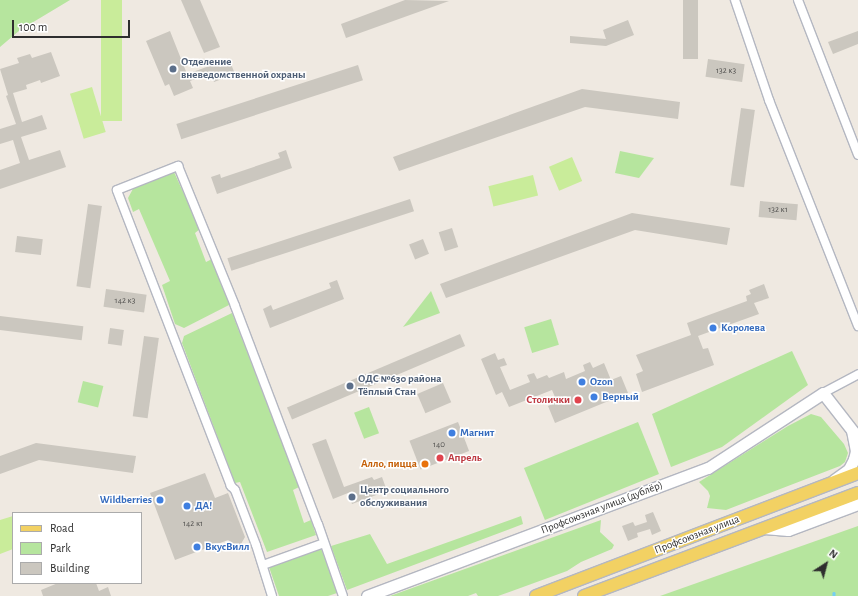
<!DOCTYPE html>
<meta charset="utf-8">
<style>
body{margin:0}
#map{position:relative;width:858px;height:596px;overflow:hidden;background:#efe9e1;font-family:"Alegreya Sans",sans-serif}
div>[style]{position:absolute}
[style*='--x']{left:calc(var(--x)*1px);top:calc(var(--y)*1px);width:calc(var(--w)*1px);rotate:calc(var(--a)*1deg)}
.green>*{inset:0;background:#b6e59e;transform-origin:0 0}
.pitch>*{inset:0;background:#c9ec9a;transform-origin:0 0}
.stream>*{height:2.5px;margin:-1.25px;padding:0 1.25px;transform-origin:1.25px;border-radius:1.25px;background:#75cff0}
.building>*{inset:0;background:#cbc7bf;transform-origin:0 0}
.roads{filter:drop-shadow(1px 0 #b4b7c1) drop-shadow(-1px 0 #b4b7c1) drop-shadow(0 1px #b4b7c1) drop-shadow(0 -1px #b4b7c1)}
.street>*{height:8px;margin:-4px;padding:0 4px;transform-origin:4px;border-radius:4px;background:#fff}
.secondary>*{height:11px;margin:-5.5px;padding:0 5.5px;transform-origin:5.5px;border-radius:5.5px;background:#fff}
.primary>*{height:12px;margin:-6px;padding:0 6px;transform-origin:6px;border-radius:6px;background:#f2d163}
.dots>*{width:11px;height:11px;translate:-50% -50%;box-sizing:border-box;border:2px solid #fff;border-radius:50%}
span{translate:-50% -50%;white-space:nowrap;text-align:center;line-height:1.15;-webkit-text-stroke:3px #fff;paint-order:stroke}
.number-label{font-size:9px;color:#555452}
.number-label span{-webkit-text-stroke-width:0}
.service-label{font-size:11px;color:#4e5e75;font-weight:700}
.left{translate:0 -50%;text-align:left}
.shop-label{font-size:11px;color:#366cbe;font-weight:700}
.right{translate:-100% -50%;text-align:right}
.health-label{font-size:11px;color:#be3a42;font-weight:700}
.food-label{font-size:11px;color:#c56008;font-weight:700}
.street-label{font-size:11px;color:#2e2e2e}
.legend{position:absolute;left:12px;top:512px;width:130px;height:72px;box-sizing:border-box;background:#fff;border:1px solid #ababab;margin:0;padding:5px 7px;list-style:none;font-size:12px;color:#2e2e2e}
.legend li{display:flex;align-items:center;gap:8px;height:20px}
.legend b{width:20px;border:1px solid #ababab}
.north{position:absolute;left:806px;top:544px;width:40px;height:40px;-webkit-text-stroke:3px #fff;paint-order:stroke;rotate:36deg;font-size:11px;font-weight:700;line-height:16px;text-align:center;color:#2e2e2e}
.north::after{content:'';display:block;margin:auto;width:14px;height:18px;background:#2e2e2e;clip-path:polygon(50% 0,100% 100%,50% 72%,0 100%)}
.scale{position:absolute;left:12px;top:20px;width:118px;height:18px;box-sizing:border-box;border:2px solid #2e2e2e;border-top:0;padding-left:5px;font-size:12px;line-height:14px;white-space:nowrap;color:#2e2e2e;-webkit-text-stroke:3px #fff;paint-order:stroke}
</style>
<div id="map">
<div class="green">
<i style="clip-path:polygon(0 0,70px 0,20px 30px,0 47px)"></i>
<i style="clip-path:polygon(620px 151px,654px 158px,639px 178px,615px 173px)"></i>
<i style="clip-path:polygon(174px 172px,200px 229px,195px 233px,206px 262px,212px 259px,231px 304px,184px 328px,175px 324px,162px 285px,170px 281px,139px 209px,133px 212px,128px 198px,134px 187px)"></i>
<i style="clip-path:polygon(431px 291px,440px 313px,403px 327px)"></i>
<i style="clip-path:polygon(232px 313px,299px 487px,293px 490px,304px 523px,311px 520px,316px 535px,267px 552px,240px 482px,235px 483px,182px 343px,184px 336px)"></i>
<i style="left:551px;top:319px;width:27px;height:28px;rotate:73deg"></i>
<i style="clip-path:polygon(792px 351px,808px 385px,722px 447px,671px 467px,652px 414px)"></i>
<i style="left:83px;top:381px;width:21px;height:22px;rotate:14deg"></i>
<i style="left:369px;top:407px;width:28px;height:16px;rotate:69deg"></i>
<i style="clip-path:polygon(811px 414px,821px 417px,844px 444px,848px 453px,845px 462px,840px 466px,726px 510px,707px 508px,710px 496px,708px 491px,699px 482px,788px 426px)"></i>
<i style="left:638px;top:422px;width:56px;height:123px;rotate:68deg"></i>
<i style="clip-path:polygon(521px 516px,523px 524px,347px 590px,331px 546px,370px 534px,387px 564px)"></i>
<i style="clip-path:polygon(601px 520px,600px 532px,614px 545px,612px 549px,581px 562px,567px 571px,498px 596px,478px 596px,476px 593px,468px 596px,390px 596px)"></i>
<i style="clip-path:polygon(858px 526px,858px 596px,660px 596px)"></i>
<i style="clip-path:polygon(321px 548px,337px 593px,328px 596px,279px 596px,269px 567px)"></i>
</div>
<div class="pitch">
<i style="left:101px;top:0;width:21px;height:121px"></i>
<i style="left:92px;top:87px;width:47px;height:23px;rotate:73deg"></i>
<i style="left:572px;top:157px;width:26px;height:25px;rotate:67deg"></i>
<i style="left:533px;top:175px;width:21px;height:46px;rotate:76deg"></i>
<i style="clip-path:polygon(13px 516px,13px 549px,0 554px,0 520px)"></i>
</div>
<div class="stream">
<i style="--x:834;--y:593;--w:3;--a:90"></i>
</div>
<div class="building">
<i style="clip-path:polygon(181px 0,200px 0,220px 47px,204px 53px)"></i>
<i style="clip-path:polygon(405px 0,449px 1px,346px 38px,341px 24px)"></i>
<i style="left:683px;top:0;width:15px;height:59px"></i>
<i style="clip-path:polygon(628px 20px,634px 35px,606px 46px,570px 43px,570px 36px,606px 39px,603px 30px)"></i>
<i style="clip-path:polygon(170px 31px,187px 74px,229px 59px,235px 74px,214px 82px,211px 73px,190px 81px,193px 88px,174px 96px,169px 84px,165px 86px,146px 41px)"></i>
<i style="clip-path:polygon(858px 31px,858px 44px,833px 54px,828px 42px)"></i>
<i style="clip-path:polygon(51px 52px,60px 76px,41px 83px,40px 80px,26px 85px,27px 89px,13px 93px,22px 122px,42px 115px,47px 129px,21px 137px,29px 160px,60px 150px,66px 167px,0 189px,0 170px,20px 163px,13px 140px,0 144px,0 129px,16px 124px,6px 96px,10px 94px,8px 95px,0 69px,19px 63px,17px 58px,30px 54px,32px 58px)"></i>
<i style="left:708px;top:59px;width:37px;height:18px;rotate:8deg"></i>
<i style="left:358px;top:65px;width:16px;height:191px;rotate:72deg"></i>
<i style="clip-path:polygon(582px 89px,680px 102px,678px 119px,585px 107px,399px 171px,393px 157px)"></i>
<i style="left:741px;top:108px;width:14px;height:78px;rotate:8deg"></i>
<i style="clip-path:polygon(286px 150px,292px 168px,217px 194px,211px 177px,220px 174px,221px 178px,280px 158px,278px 153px)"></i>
<i style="left:410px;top:199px;width:13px;height:192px;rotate:72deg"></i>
<i style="left:760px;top:201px;width:38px;height:16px;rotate:5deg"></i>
<i style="left:88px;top:204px;width:14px;height:83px;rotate:8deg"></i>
<i style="clip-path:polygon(632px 213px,730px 228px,727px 245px,635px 230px,446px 298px,440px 284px)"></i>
<i style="left:452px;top:228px;width:20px;height:14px;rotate:72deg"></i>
<i style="left:17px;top:236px;width:26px;height:16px;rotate:7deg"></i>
<i style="left:423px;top:239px;width:16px;height:15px;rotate:68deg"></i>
<i style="clip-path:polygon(337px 280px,344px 299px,270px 328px,263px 309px,271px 305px,273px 310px,331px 288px,329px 283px)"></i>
<i style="clip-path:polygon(764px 284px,769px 298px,754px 303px,759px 314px,698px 336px,703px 349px,708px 348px,714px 365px,642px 392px,636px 374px,643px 371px,636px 355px,691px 335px,687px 323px,747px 301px,746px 296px,751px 294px,749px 290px)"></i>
<i style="left:106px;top:289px;width:41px;height:18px;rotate:8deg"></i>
<i style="left:0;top:316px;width:84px;height:14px;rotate:7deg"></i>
<i style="left:110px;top:328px;width:14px;height:16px;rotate:8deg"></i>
<i style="left:460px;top:334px;width:13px;height:188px;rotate:67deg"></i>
<i style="left:144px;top:336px;width:15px;height:81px;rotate:8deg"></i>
<i style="clip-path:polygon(495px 353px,498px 360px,504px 358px,507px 365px,500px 367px,510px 390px,530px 382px,527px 375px,534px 373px,537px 379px,547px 375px,549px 378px,564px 372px,566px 379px,585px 371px,583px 365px,590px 362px,593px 368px,604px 363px,611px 380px,621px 376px,628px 393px,555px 423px,548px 406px,557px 402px,552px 390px,509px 407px,502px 392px,496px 395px,481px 359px)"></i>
<i style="left:443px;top:383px;width:21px;height:28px;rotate:67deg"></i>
<i style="left:458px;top:422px;width:31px;height:52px;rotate:69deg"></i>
<i style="clip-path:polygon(326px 439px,344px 487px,372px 477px,374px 480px,382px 477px,387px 491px,352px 504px,348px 493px,333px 499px,312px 444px)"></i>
<i style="clip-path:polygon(36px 443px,136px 456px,133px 473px,39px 460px,0 474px,0 456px)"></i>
<i style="clip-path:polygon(205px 473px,215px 498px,228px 493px,245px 537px,241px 544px,234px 544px,228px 540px,175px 560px,150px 493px)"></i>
<i style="clip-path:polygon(653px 512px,661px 531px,652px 535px,650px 529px,637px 533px,638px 537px,628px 541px,622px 526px,633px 522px,635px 526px,647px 522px,645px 515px)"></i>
<i style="clip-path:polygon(58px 583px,96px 583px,99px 591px,108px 587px,111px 596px,43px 596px,41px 590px)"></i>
</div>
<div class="roads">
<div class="street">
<i style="--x:735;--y:0;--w:106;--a:71.2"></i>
<i style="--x:769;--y:100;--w:243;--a:68.5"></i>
<i style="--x:798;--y:0;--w:166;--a:68.8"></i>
<i style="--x:823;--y:393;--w:40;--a:-28"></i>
<i style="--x:263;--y:565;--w:65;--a:-19.8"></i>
<i style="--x:272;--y:596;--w:53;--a:-107.4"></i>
<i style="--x:256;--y:545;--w:59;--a:-110.9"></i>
<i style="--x:235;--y:490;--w:6;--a:-135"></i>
<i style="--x:231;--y:486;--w:317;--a:-111.1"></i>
<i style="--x:117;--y:190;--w:66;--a:-21.5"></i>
<i style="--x:178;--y:166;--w:151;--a:67.8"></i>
<i style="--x:235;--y:306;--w:233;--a:69.2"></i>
<i style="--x:318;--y:524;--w:76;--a:70.9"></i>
</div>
<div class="secondary">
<i style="--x:834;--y:480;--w:19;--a:-36"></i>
<i style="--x:849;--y:469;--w:11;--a:-63"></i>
<i style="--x:854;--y:459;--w:8;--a:-76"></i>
<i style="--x:856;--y:451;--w:20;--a:-101"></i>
<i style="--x:764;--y:528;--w:24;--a:5"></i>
<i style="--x:788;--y:530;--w:75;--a:-20.4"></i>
<i style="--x:367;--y:596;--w:364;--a:-20.6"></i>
<i style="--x:708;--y:468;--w:137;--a:-33.1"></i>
<i style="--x:823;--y:393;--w:57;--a:52.1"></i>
</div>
<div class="primary">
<i style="--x:536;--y:596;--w:345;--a:-20.9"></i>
<i style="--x:584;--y:596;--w:293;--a:-20.6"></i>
</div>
</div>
<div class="dots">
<i style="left:173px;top:69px;background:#5c6f8a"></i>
<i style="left:713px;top:328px;background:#3f7fe0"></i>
<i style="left:582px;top:382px;background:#3f7fe0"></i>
<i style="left:350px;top:386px;background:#5c6f8a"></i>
<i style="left:594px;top:397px;background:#3f7fe0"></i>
<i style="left:578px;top:400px;background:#e0444e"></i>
<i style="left:452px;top:433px;background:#3f7fe0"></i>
<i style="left:440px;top:458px;background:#e0444e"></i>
<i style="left:425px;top:464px;background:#e8710a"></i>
<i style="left:352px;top:497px;background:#5c6f8a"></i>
<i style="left:160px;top:500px;background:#3f7fe0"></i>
<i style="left:187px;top:506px;background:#3f7fe0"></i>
<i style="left:197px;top:547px;background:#3f7fe0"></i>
</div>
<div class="number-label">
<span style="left:726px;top:71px">132 к3</span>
<span style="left:778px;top:210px">132 к1</span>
<span style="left:125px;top:301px">142 к3</span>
<span style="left:439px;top:445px">140</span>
<span style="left:193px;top:524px">142 к1</span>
</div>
<div class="service-label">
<span class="left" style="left:181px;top:69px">Отделение<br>вневедомственной охраны</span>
<span class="left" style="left:358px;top:386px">ОДС №630 района<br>Тёплый Стан</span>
<span class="left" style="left:360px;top:497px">Центр социального<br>обслуживания</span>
</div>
<div class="shop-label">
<span class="left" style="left:721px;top:328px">Королева</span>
<span class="left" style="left:590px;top:382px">Ozon</span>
<span class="left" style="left:602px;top:397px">Верный</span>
<span class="left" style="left:460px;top:433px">Магнит</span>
<span class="right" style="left:152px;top:500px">Wildberries</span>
<span class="left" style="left:195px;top:506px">ДА!</span>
<span class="left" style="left:205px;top:547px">ВкусВилл</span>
</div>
<div class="health-label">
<span class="right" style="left:570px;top:400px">Столички</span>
<span class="left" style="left:448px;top:458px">Апрель</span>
</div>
<div class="food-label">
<span class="right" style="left:417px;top:464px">Алло, пицца</span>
</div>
<div class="street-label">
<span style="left:602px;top:508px;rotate:-21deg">Профсоюзная улица (дублёр)</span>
<span style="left:697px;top:535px;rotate:-21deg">Профсоюзная улица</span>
</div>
<ul class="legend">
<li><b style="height:5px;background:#f2d163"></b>Road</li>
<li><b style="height:11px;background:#b6e59e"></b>Park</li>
<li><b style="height:11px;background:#cbc7bf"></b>Building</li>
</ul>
<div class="north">N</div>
<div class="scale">100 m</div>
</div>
